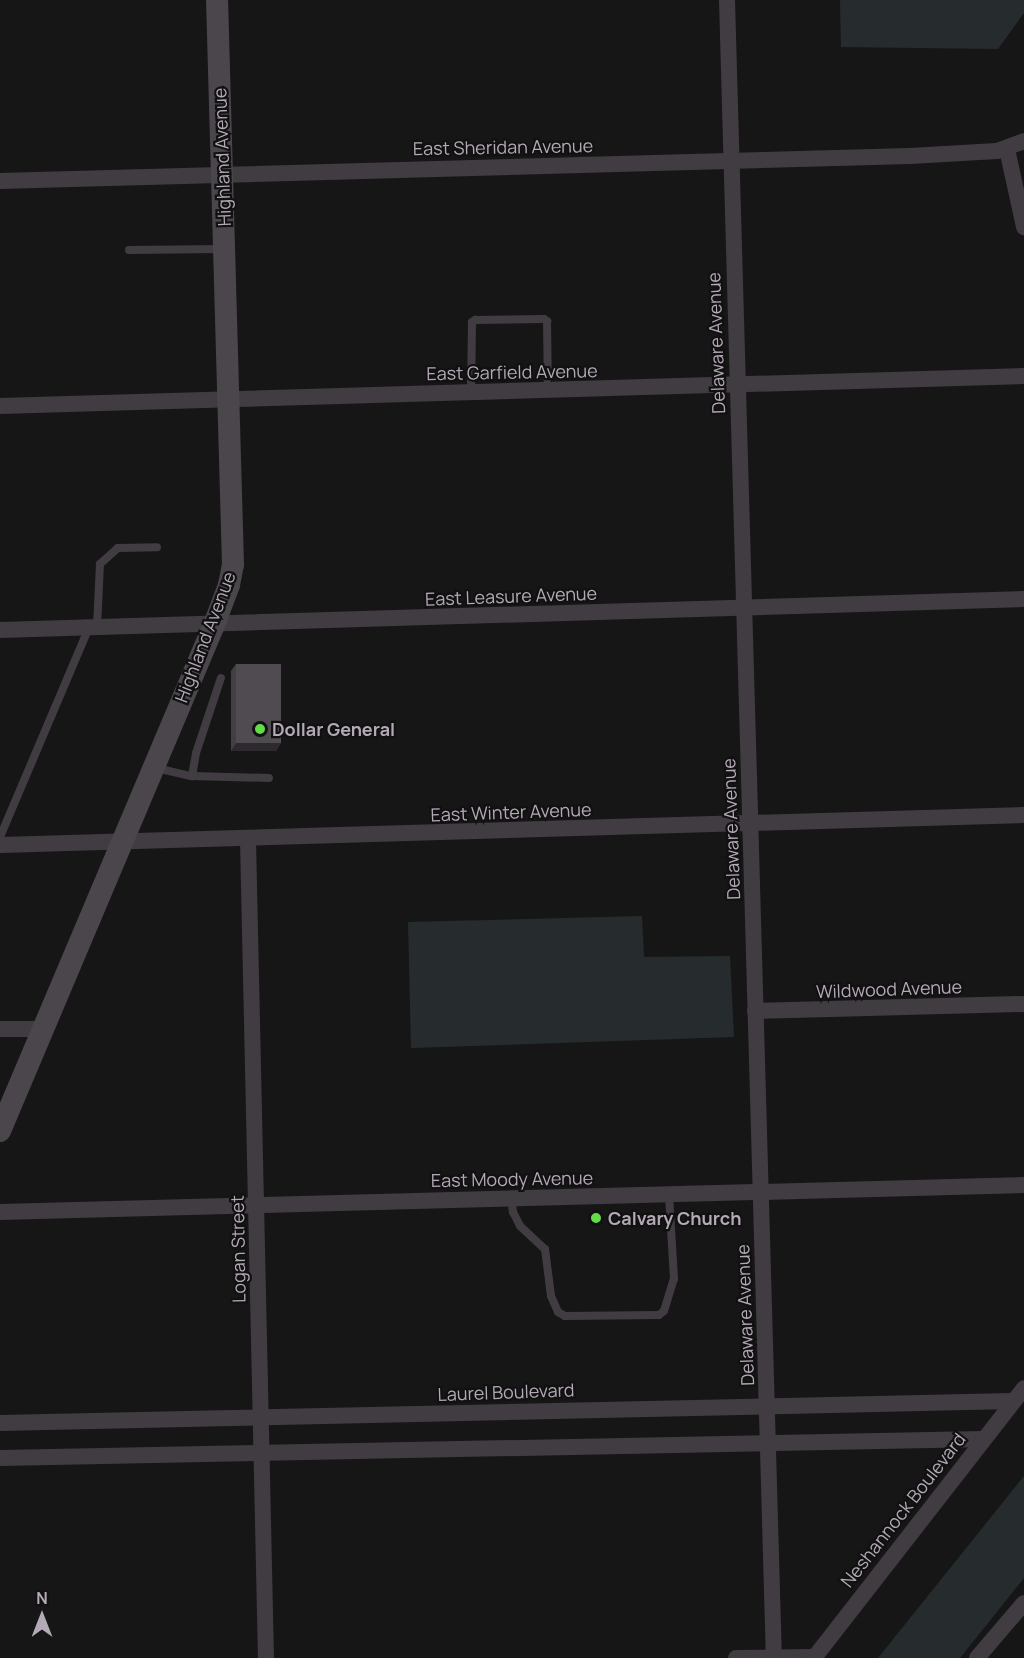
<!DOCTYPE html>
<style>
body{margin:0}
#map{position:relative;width:1024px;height:1658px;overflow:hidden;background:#171617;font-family:Manrope,sans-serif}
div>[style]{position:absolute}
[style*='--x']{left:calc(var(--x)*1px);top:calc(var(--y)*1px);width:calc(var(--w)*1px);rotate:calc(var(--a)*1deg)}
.green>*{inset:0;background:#262c2e}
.lane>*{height:8px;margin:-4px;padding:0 4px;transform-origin:4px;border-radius:4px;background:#413c41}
.street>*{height:16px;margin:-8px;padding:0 8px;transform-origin:8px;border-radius:8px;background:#413c41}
.secondary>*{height:22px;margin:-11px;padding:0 11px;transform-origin:11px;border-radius:11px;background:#4b464c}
.wall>*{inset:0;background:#434045}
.shaded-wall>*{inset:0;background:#2d2a2d}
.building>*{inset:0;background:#504b51;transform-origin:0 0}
.dots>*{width:16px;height:16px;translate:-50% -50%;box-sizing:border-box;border:3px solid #121112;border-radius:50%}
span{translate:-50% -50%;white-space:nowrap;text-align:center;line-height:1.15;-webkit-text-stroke:4.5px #121112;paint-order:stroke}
.street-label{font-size:18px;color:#b4a9b6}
.poi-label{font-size:18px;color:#b4a9b6;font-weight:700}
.left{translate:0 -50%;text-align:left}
.north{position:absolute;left:12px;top:1586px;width:60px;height:60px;-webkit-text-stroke:4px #121112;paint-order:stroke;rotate:0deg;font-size:16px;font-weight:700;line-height:24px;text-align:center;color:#b4a9b6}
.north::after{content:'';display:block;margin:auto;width:21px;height:27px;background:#b4a9b6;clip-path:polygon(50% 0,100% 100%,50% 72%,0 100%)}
</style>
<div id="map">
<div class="green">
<i style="clip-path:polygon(840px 0,1024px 0,1024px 13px,998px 49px,841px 47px)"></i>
<i style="clip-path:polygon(642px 916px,644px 957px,730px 956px,734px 1037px,411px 1048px,408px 922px)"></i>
<i style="clip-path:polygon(1024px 1476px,1024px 1578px,960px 1658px,878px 1658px)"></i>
</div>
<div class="lane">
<i style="--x:129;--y:250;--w:93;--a:-0.6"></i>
<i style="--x:471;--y:393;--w:71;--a:-89.2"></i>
<i style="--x:472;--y:322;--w:4;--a:-34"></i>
<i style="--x:475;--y:320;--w:69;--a:-0.8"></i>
<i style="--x:544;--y:319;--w:4;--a:34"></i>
<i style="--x:547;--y:321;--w:70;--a:89.2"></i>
<i style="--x:97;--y:627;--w:63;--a:-87.3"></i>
<i style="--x:100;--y:564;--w:24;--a:-42"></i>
<i style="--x:118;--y:548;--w:39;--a:-1"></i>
<i style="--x:156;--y:768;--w:37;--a:13"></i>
<i style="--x:192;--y:776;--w:77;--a:1.5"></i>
<i style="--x:192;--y:776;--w:23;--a:-80"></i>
<i style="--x:196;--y:753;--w:79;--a:-71.6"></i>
<i style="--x:0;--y:837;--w:228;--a:-67"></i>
<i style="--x:511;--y:1198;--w:14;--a:82"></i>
<i style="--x:513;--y:1212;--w:16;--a:63"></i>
<i style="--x:520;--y:1226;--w:34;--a:43"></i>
<i style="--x:545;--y:1249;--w:47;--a:82.7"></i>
<i style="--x:551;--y:1296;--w:17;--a:66"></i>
<i style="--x:558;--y:1312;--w:8;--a:30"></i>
<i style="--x:565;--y:1316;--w:94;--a:-0.6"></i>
<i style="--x:659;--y:1315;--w:6;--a:-39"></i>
<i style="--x:664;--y:1311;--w:34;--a:-73"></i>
<i style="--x:674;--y:1279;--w:85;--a:-93.4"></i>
</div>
<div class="street">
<i style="--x:727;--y:0;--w:1658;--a:88.38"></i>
<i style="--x:1007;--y:149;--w:80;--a:77.7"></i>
<i style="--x:0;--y:181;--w:910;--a:-1.57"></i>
<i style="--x:910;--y:156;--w:87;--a:-3.3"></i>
<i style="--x:997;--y:151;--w:29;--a:-20"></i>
<i style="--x:0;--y:406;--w:1024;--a:-1.68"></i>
<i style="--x:0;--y:630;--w:1024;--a:-1.73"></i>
<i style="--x:248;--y:840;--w:818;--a:88.74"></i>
<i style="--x:0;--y:845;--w:1024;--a:-1.68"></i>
<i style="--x:755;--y:1011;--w:269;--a:-1.5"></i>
<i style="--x:0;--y:1029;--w:43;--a:0"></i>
<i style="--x:0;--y:1212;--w:1024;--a:-1.51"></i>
<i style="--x:0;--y:1423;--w:1013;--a:-1.24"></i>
<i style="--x:0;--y:1458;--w:983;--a:-1.11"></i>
<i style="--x:736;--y:1658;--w:78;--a:-0.7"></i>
<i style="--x:814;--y:1658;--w:342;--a:-52.1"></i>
<i style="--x:977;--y:1658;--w:72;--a:-49.5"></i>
</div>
<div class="secondary">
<i style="--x:0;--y:1131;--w:549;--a:-67.08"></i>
<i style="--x:214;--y:625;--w:43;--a:-69.4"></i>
<i style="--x:229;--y:585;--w:20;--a:-79"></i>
<i style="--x:233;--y:565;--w:565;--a:-91.62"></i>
</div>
<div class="wall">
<i style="clip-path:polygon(236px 664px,281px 743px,276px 751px,231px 751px,231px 671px)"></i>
</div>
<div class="shaded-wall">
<i style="clip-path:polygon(236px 743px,281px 743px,276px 751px,231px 751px)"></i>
</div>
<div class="building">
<i style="left:236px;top:664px;width:45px;height:79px"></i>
</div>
<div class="dots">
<i style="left:260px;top:729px;background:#62dd49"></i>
<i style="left:596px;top:1218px;background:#62dd49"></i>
</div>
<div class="street-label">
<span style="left:503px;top:147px;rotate:-1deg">East Sheridan Avenue</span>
<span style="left:222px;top:157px;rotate:-92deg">Highland Avenue</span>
<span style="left:716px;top:343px;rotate:-92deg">Delaware Avenue</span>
<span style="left:512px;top:372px;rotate:-1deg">East Garfield Avenue</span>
<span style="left:511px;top:596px;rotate:-2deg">East Leasure Avenue</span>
<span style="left:205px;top:637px;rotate:-69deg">Highland Avenue</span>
<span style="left:511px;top:812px;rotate:-2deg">East Winter Avenue</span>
<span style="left:731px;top:829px;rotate:-92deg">Delaware Avenue</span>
<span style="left:889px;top:989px;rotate:-2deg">Wildwood Avenue</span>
<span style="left:512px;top:1179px;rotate:-1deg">East Moody Avenue</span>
<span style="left:238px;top:1249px;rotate:-91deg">Logan Street</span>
<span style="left:745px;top:1315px;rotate:-92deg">Delaware Avenue</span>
<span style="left:506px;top:1392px;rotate:-2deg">Laurel Boulevard</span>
<span style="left:903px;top:1510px;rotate:-52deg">Neshannock Boulevard</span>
</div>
<div class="poi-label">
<span class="left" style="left:272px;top:729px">Dollar General</span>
<span class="left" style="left:608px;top:1218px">Calvary Church</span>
</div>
<div class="north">N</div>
</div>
